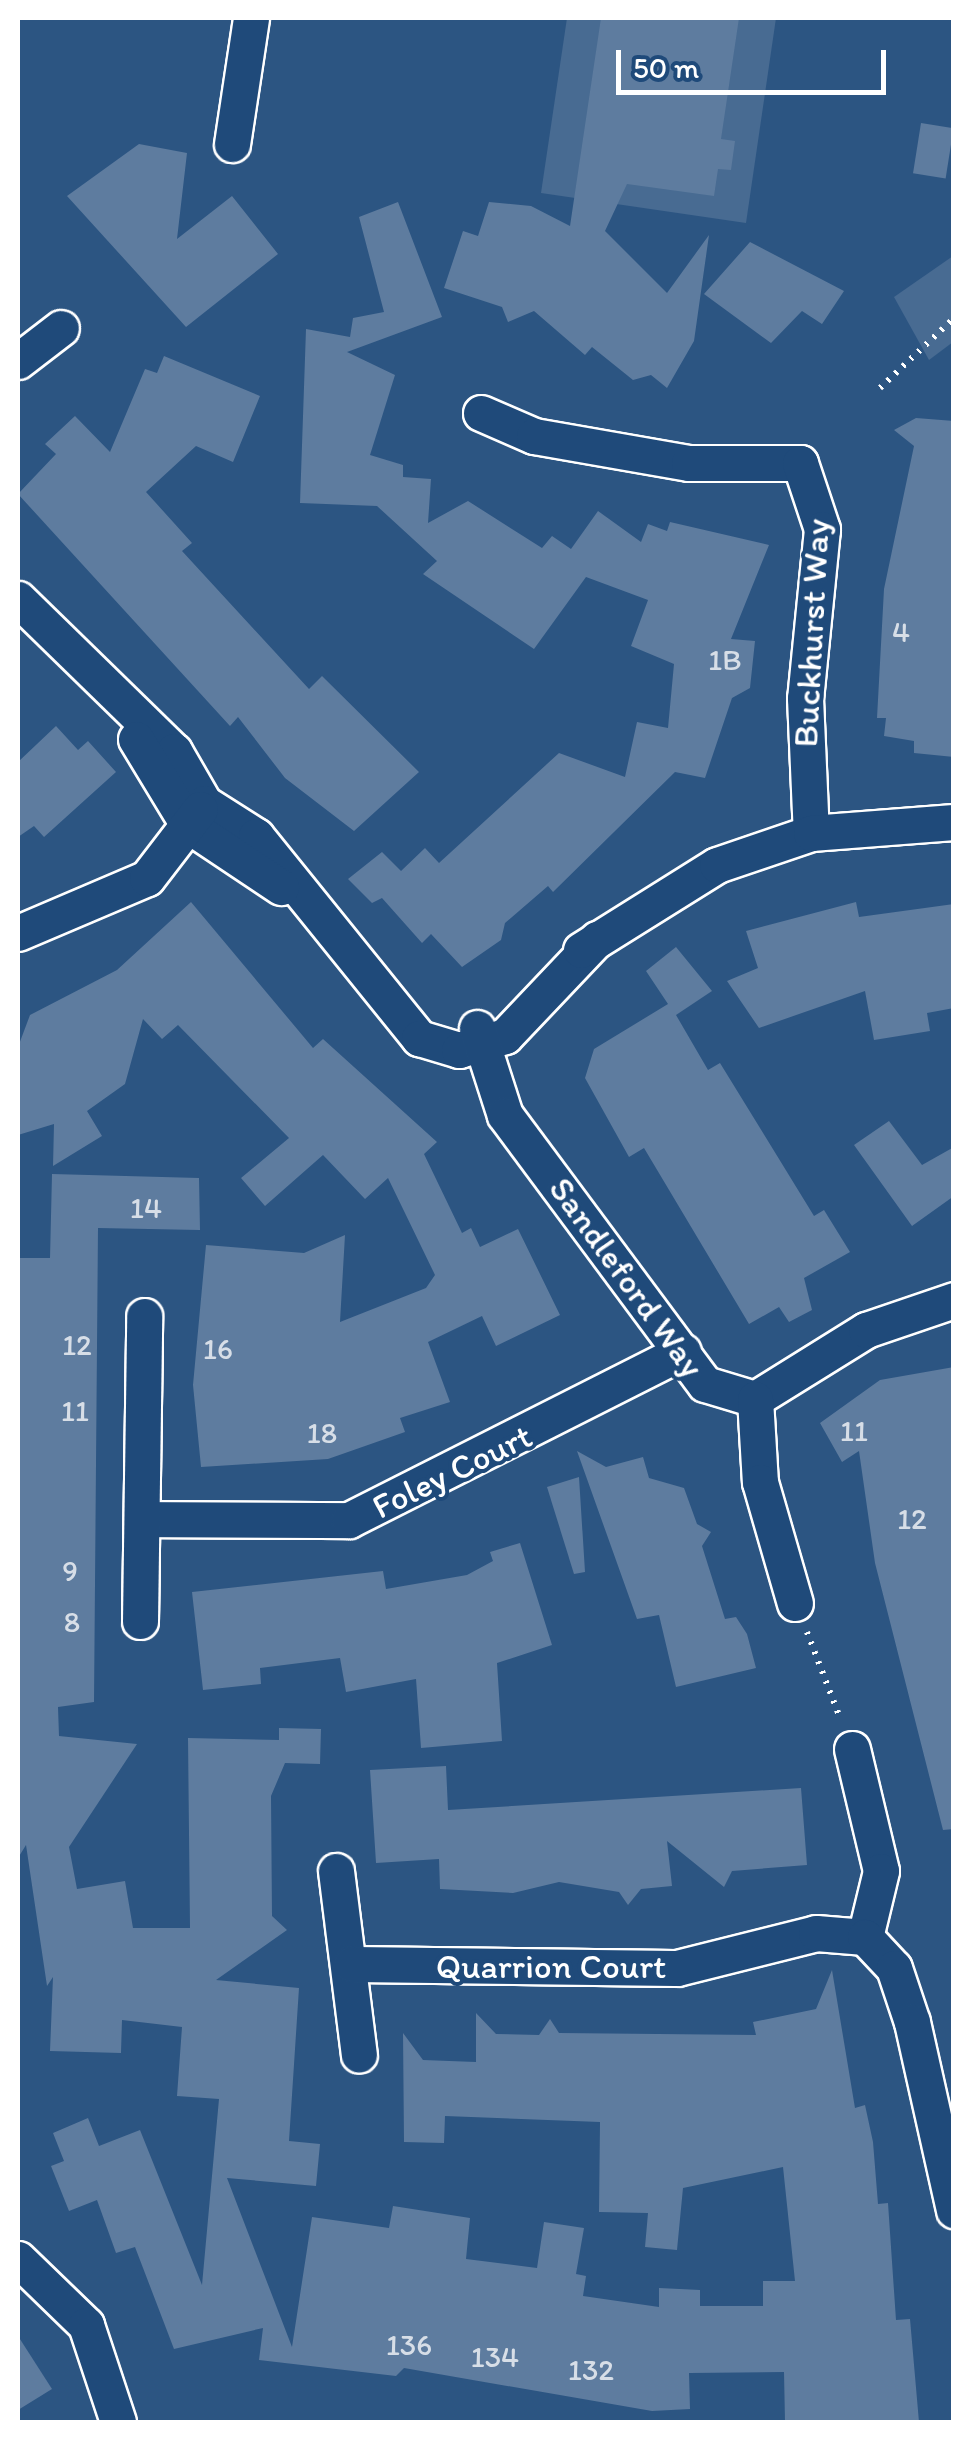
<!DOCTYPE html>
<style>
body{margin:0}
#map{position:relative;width:971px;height:2440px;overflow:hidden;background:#2c5582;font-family:Itim,sans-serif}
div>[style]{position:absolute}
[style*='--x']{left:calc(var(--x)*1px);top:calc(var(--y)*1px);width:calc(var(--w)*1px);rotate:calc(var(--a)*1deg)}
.green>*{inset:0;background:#486b92}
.building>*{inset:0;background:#5e7c9f;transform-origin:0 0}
.path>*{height:6px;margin-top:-3px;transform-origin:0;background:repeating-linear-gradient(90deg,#fff 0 2.5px,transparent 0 10.5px)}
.roads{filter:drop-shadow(2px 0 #fff) drop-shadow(-2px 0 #fff) drop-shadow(0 2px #fff) drop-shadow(0 -2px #fff)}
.minor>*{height:35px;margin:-17.5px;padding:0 17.5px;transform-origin:17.5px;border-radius:17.5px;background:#1f4a7a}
span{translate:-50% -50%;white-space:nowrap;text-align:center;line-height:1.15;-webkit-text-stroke:8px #1f4a7a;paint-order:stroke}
.number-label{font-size:30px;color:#d7dee7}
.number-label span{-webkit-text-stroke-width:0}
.street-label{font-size:35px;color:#fff}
.frame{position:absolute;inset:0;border:20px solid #fff;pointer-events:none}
.scale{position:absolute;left:616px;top:50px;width:270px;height:45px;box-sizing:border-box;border:5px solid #fff;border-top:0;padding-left:12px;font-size:30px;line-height:35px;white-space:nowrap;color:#fff;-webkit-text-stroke:8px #1f4a7a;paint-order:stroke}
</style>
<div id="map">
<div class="green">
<i style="clip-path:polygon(567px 18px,776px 18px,746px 223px,541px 193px)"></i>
<i style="clip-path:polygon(953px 256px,953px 342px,929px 360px,894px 297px)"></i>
</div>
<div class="building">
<i style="clip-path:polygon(601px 18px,739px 18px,721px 139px,735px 141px,731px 170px,718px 169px,714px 196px,627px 184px,605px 231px,667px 293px,709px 235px,694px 341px,667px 388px,651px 375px,633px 380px,592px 347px,585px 355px,534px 311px,508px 322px,502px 307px,444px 288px,463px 231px,478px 236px,489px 202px,531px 206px,570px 226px)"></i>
<i style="left:921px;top:123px;width:33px;height:51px;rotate:9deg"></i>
<i style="clip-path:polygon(139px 144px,187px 153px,177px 239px,232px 196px,278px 254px,186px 327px,67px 196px)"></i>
<i style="clip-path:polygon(398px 202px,442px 317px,347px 352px,395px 375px,370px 455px,403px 465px,403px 477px,431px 479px,428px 523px,468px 501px,542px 548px,552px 536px,571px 549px,598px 511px,641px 542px,648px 524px,667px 531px,670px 522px,769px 545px,731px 639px,755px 641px,750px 688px,732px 698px,705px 778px,675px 772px,553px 892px,548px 886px,505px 923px,501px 940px,462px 967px,431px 934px,422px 943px,382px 898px,372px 903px,348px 879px,382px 852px,401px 871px,425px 848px,439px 863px,559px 753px,625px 777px,637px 722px,668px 728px,674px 664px,631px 646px,648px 600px,586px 577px,534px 649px,423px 574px,437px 561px,377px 506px,300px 503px,306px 329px,350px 337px,353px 318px,384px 312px,359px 217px)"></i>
<i style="clip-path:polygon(750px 242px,844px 291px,822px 324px,802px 311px,771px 343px,704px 294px)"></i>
<i style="clip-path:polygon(164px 356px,260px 396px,233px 462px,196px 446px,146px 492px,192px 543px,182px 551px,309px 689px,322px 676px,419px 772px,354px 831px,285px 778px,238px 717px,230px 726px,18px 494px,56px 454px,45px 444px,75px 416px,110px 452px,145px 369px,157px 373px)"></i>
<i style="clip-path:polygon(916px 418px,954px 421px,954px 757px,914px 753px,914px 741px,884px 736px,886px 718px,877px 718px,884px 589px,914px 446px,894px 430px)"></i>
<i style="clip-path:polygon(56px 726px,78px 750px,88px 741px,116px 772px,44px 837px,34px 826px,18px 837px,18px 762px)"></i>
<i style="clip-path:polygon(191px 902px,313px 1048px,323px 1039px,437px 1142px,424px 1154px,462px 1233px,471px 1228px,480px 1247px,518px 1229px,560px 1315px,496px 1346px,482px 1316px,428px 1342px,450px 1402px,400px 1418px,405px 1432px,328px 1459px,201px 1467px,193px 1385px,206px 1245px,304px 1253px,345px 1235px,340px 1322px,426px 1288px,435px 1275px,388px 1178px,365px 1199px,323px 1155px,265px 1206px,241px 1178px,289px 1138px,178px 1025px,162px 1039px,143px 1019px,125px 1084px,87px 1111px,102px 1136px,53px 1166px,54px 1124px,18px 1135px,18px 1047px,30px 1015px,117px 970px)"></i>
<i style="clip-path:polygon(856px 902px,859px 917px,954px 904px,954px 1008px,927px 1013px,930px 1031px,874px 1040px,865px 991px,759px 1028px,727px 981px,758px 968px,746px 931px)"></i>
<i style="clip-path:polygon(676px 947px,712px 991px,676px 1015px,708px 1070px,720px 1063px,814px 1216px,824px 1210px,850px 1252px,804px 1278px,812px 1310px,789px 1322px,779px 1307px,749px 1324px,644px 1148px,629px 1157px,585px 1078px,594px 1049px,668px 1004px,646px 971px)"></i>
<i style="clip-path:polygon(889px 1121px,922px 1165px,954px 1147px,954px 1196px,912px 1226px,854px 1145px)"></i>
<i style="clip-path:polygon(52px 1174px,199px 1178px,200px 1230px,98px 1228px,94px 1702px,58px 1707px,59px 1736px,137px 1744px,69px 1847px,77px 1889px,125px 1881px,133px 1928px,190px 1928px,188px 1738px,279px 1740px,279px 1728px,321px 1729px,320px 1764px,285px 1763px,271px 1796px,272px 1916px,287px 1930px,216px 1980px,299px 1988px,289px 2141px,320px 2144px,316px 2186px,227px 2178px,292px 2347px,312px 2217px,389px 2228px,393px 2206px,470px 2218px,466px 2259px,537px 2268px,544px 2222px,584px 2228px,576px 2274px,586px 2276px,583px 2296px,659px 2307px,659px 2288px,700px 2290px,700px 2306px,763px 2306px,763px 2281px,795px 2281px,783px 2167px,683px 2188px,677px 2250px,645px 2247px,648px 2213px,599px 2212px,600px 2122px,445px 2116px,444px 2143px,404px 2142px,403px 2033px,423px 2060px,476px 2062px,476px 2013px,496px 2034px,539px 2035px,550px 2019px,559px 2033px,756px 2035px,753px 2022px,816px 2009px,832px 1970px,855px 2108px,865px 2105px,873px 2142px,878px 2204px,888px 2203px,896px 2320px,910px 2319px,919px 2422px,785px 2422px,784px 2372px,689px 2373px,690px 2409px,652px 2411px,404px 2368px,396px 2376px,259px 2360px,263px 2328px,174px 2349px,135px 2247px,116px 2253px,97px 2200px,69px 2211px,51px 2166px,64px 2161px,53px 2133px,88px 2118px,99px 2146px,140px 2130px,202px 2285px,219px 2099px,177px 2096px,182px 2027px,122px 2020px,121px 2053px,50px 2051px,53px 1977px,47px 1986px,26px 1845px,18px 1858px,18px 1258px,50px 1258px)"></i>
<i style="clip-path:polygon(954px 1367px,954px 1829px,943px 1830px,875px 1563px,859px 1451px,842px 1462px,820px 1423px,880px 1380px)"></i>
<i style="clip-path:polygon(577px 1451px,606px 1467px,643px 1457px,649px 1478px,684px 1488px,697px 1524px,711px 1532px,702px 1546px,725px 1619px,736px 1617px,747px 1634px,756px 1668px,676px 1687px,659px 1615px,637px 1619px)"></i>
<i style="clip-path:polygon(579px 1477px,585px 1572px,574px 1574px,547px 1487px)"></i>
<i style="clip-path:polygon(520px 1543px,552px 1645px,497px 1663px,502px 1741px,421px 1748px,416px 1679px,346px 1692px,340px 1658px,260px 1668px,261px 1684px,203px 1690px,192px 1592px,383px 1571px,386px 1589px,467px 1575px,493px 1561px,490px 1552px)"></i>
<i style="clip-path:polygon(446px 1766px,448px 1810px,801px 1788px,807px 1865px,732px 1871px,724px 1887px,667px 1841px,672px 1886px,641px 1889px,628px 1905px,619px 1892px,559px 1882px,513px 1893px,440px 1889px,439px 1859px,376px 1863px,370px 1770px)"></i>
<i style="clip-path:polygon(18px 2336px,52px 2389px,18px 2410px)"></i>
</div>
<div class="path">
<i style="--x:880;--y:388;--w:102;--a:-43.4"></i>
<i style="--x:807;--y:1632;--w:92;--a:69"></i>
</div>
<div class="roads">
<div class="minor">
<i style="--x:232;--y:144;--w:127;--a:-81.4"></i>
<i style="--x:18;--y:361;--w:54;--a:-37.5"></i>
<i style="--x:481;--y:413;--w:58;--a:23.5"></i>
<i style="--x:534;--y:436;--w:157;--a:9.9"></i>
<i style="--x:689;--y:463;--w:111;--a:0"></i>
<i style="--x:800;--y:463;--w:70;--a:71.6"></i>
<i style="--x:822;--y:529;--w:170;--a:95.7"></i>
<i style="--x:805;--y:698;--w:135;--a:87.5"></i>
<i style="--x:18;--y:599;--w:218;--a:44.3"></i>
<i style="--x:174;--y:751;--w:60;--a:60"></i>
<i style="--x:204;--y:803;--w:62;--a:32.4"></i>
<i style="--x:256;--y:836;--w:260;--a:51.1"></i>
<i style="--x:419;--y:1038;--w:42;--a:16.7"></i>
<i style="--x:459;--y:1050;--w:48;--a:-16.9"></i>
<i style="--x:505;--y:1036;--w:134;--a:-46.5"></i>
<i style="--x:136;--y:739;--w:100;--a:58.8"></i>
<i style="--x:188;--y:825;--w:112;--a:33.7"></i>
<i style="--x:18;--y:933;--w:140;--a:-23.1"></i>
<i style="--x:147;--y:878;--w:87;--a:-52.5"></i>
<i style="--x:581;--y:950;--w:160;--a:-32"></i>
<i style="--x:717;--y:865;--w:99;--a:-18.8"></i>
<i style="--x:811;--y:833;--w:143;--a:-4.4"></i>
<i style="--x:477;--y:1028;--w:91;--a:72.2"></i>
<i style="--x:505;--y:1115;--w:335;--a:53.4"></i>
<i style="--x:705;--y:1384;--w:52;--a:16.7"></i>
<i style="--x:755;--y:1399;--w:131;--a:-31.9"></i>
<i style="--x:866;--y:1330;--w:93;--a:-18.8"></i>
<i style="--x:755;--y:1399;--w:83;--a:86.6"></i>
<i style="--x:760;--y:1482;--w:126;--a:73.9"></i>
<i style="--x:143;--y:1519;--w:206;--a:0.3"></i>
<i style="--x:349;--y:1520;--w:374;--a:-26.8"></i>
<i style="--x:140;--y:1621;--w:305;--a:-89.2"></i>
<i style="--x:852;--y:1749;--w:125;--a:76.6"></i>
<i style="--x:881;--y:1871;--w:68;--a:103.6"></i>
<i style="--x:336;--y:1871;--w:185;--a:82.9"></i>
<i style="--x:351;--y:1964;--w:326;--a:0.7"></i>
<i style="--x:677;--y:1968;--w:143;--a:-14.1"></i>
<i style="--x:816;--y:1933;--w:49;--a:4.7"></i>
<i style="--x:865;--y:1937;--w:42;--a:46.9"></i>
<i style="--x:894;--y:1968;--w:57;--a:71.6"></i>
<i style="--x:912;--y:2022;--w:193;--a:77.4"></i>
<i style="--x:18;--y:2259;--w:95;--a:44.1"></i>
<i style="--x:86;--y:2325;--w:102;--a:71.7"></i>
</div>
</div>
<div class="number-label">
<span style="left:901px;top:632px">4</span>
<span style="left:725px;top:660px">1B</span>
<span style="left:146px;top:1208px">14</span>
<span style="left:77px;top:1345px">12</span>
<span style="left:218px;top:1349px">16</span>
<span style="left:75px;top:1411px">11</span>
<span style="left:854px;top:1431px">11</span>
<span style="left:322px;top:1433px">18</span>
<span style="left:912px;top:1519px">12</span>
<span style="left:70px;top:1571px">9</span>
<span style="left:72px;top:1622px">8</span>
<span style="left:409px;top:2345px">136</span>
<span style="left:495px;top:2357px">134</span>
<span style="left:591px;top:2370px">132</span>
</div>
<div class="street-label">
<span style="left:811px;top:633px;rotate:-87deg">Buckhurst Way</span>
<span style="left:627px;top:1277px;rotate:54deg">Sandleford Way</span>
<span style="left:452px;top:1471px;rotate:-26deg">Foley Court</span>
<span style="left:551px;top:1966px">Quarrion Court</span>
</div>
<div class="frame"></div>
<div class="scale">50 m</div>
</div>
